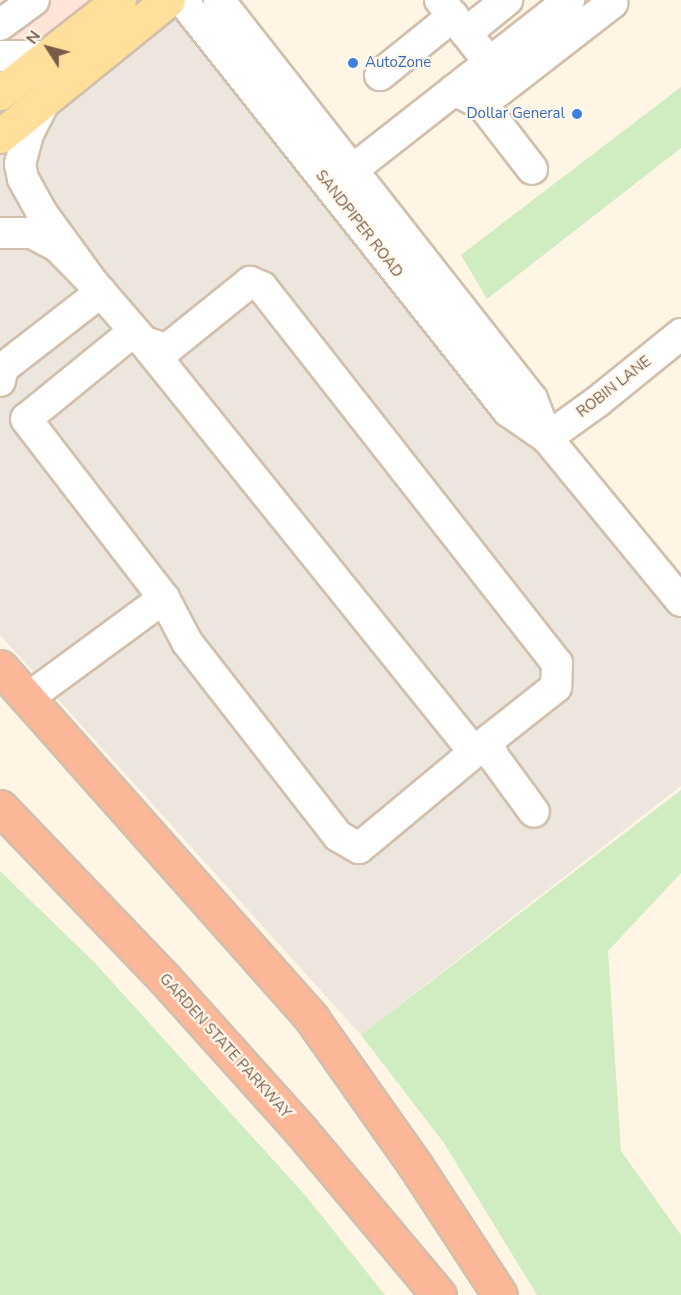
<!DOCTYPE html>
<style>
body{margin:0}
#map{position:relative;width:681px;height:1295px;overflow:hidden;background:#fef5e4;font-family:"Nunito Sans",sans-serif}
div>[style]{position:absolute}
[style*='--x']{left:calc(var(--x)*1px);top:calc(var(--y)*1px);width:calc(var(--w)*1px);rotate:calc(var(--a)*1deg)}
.commercial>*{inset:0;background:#ffe5d7}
.industrial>*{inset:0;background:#ede6de}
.green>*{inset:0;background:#d0ecc1}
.roads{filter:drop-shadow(2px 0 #d2bfac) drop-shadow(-2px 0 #d2bfac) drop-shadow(0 2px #d2bfac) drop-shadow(0 -2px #d2bfac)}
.minor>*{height:30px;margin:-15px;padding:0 15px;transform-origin:15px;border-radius:15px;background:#fff}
.major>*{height:33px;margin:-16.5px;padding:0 16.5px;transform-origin:16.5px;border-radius:16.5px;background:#ffdf99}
.highway>*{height:33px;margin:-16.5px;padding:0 16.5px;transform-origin:16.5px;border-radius:16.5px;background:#fbb797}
.dots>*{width:16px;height:16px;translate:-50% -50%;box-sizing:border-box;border:3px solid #fff8eb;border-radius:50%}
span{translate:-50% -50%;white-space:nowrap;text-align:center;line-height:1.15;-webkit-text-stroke:4.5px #fff8eb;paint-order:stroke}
.shop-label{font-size:15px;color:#366cbe}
.left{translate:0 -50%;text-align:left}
.right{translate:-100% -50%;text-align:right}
.street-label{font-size:15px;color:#785b48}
.north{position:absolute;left:18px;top:18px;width:60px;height:60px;-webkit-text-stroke:4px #fff8eb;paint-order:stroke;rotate:306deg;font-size:16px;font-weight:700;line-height:24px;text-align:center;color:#785b48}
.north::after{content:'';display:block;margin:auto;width:21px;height:27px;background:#785b48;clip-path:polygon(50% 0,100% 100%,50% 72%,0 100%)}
</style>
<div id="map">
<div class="commercial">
<i style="clip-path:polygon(0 0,94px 0,41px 41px,0 42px)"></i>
</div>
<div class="industrial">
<i style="clip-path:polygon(168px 0,681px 602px,681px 786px,361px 1035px,0 635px,0 135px)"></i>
</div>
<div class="green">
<i style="clip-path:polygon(681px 87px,681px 148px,487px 299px,461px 255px)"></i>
<i style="clip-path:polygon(681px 790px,681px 873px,608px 951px,621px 1151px,681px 1235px,681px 1295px,537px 1295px,444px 1143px,361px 1035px)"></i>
<i style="clip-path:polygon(0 871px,94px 962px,305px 1195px,385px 1295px,0 1295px)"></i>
</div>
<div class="roads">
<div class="minor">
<i style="--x:182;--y:0;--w:525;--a:51.58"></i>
<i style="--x:508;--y:411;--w:47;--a:34.7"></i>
<i style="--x:547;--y:438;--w:211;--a:50.6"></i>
<i style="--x:219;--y:0;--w:507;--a:51.89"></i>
<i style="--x:532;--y:399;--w:42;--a:69"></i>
<i style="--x:440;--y:0;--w:79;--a:51.7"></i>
<i style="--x:0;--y:25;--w:42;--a:-36.3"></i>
<i style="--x:466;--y:33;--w:53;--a:-38.8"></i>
<i style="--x:0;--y:56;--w:48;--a:0"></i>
<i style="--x:380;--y:75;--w:94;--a:-38.9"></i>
<i style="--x:454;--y:90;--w:31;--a:27"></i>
<i style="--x:482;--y:104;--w:165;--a:-37.8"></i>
<i style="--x:612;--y:3;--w:4;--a:-124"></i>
<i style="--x:482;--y:104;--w:82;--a:52.4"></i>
<i style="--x:337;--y:182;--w:295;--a:-38.1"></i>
<i style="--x:0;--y:233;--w:32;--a:0"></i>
<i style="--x:32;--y:233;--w:30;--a:28"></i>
<i style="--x:58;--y:247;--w:50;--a:45.8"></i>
<i style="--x:93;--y:283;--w:87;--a:-126.1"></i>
<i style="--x:42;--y:213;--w:39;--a:-119"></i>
<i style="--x:23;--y:179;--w:15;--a:-101"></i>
<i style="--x:20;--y:164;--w:31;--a:-75"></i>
<i style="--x:28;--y:134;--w:42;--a:-62.8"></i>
<i style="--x:93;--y:283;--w:78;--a:49.2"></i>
<i style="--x:144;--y:342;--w:24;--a:17"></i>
<i style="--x:167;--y:349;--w:107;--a:-38.9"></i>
<i style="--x:250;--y:282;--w:13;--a:23"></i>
<i style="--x:262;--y:287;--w:478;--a:51.9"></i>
<i style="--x:557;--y:663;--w:24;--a:92"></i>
<i style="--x:556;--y:687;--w:85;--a:141.7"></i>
<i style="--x:489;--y:740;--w:16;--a:76"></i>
<i style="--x:493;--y:756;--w:69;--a:53.8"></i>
<i style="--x:134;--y:331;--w:139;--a:140.8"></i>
<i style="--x:26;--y:419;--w:226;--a:52.4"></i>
<i style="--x:164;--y:598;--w:50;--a:62.4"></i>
<i style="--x:187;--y:642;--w:246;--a:52.1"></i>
<i style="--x:338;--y:836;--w:24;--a:30"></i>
<i style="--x:359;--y:848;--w:169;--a:-39.7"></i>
<i style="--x:144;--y:342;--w:526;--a:51.17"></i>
<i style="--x:0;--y:381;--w:13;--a:-77"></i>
<i style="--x:3;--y:368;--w:124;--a:-37.8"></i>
<i style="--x:547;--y:438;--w:62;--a:-35.8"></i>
<i style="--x:597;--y:402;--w:108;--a:-39"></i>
<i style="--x:28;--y:698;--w:169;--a:-36.3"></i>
</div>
<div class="major">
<i style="--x:0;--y:93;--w:151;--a:-38"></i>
<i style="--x:0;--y:136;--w:216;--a:-39"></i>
</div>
<div class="highway">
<i style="--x:0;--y:667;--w:470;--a:48.4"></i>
<i style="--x:312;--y:1019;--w:179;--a:54.8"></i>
<i style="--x:415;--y:1165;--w:155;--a:56.8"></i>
<i style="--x:0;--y:807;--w:237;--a:46.2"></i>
<i style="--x:164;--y:978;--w:207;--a:48.1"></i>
<i style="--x:302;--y:1132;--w:213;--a:50"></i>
</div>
</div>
<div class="dots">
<i style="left:353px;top:63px;background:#3f7fe0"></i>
<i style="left:577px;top:114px;background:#3f7fe0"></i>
</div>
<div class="shop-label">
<span class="left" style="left:365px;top:63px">AutoZone</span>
<span class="right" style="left:565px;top:114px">Dollar General</span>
</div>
<div class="street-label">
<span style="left:359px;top:224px;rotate:52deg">SANDPIPER ROAD</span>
<span style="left:614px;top:387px;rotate:-38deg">ROBIN LANE</span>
<span style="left:225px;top:1046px;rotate:48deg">GARDEN STATE PARKWAY</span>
</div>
<div class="north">N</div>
</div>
